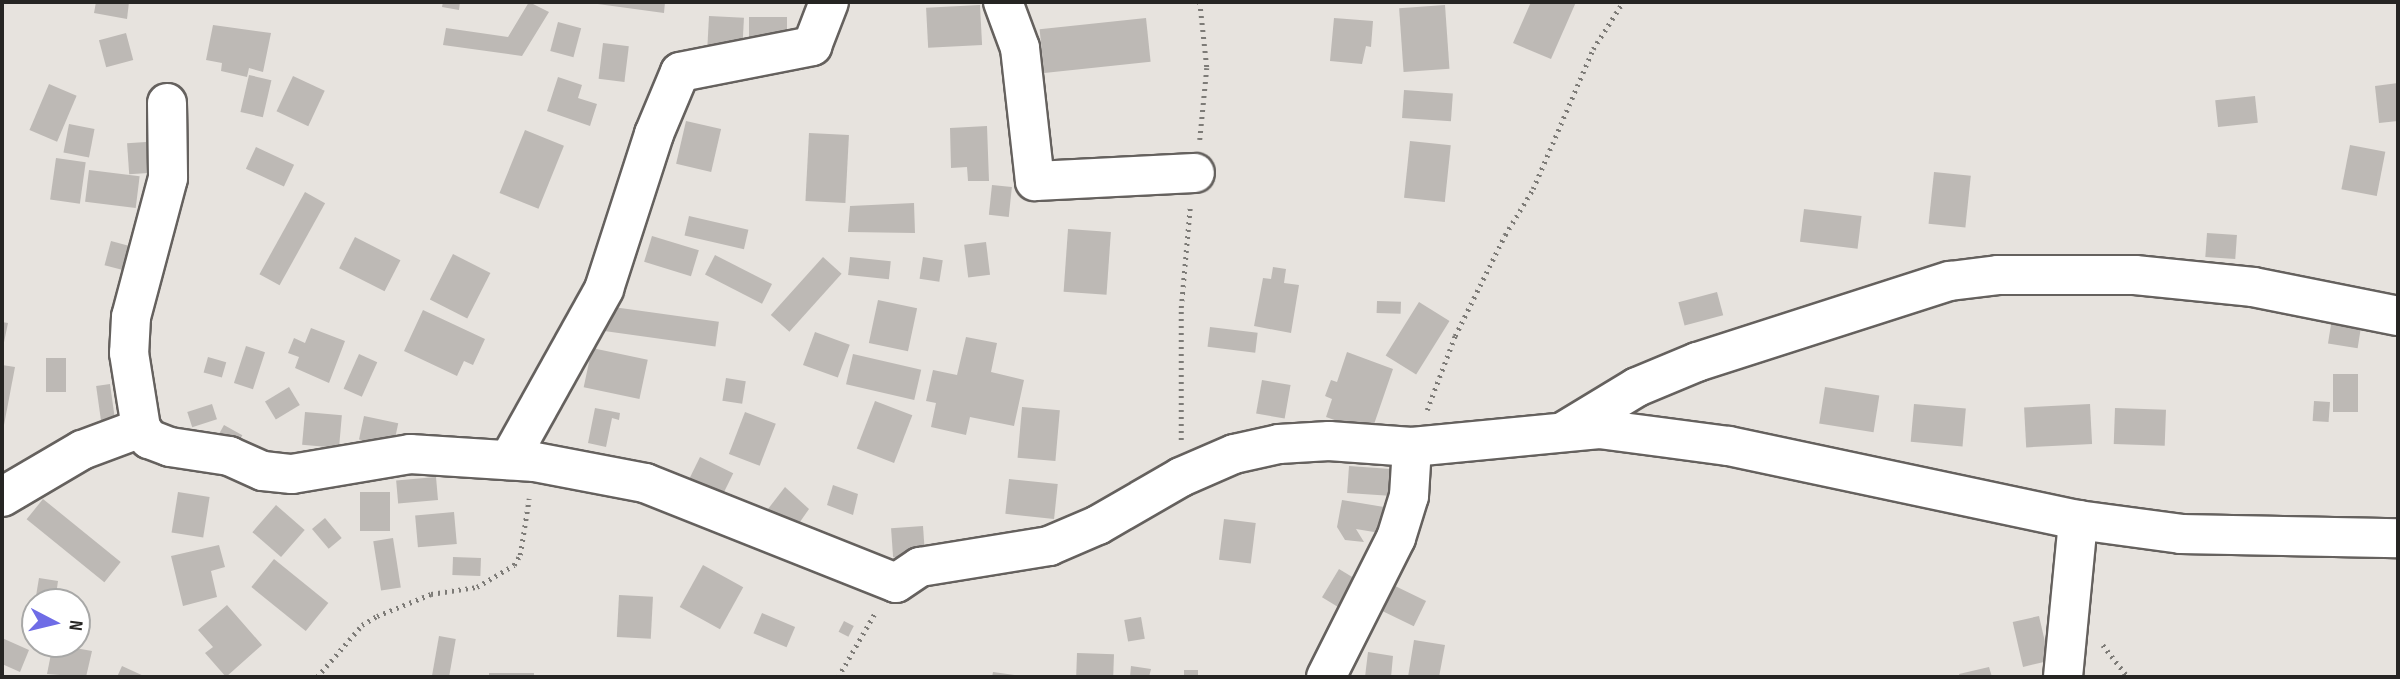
<!DOCTYPE html>
<style>
body{margin:0}
#map{position:relative;width:2400px;height:679px;overflow:hidden;background:#e7e3de;font-family:"Sofia Sans Condensed",sans-serif}
div>[style]{position:absolute}
[style*='--x']{left:calc(var(--x)*1px);top:calc(var(--y)*1px);width:calc(var(--w)*1px);rotate:calc(var(--a)*1deg)}
.building>*{inset:0;background:#bdb9b5;transform-origin:0 0}
.path>*{height:4.5px;margin-top:-2.25px;transform-origin:0;background:repeating-linear-gradient(90deg,#7d7b77 0 2px,transparent 0 7px)}
.roads{filter:drop-shadow(2px 0 #65615e) drop-shadow(-2px 0 #65615e) drop-shadow(0 2px #65615e) drop-shadow(0 -2px #65615e)}
.minor>*{height:38px;margin:-19px;padding:0 19px;transform-origin:19px;border-radius:19px;background:#fff}
span{translate:-50% -50%;white-space:nowrap;text-align:center;line-height:1.15;-webkit-text-stroke:7px #fff;paint-order:stroke}
.frame{position:absolute;inset:0;border:4px solid #262523;pointer-events:none}
.north{position:absolute;left:21px;top:588px;width:70px;height:70px;box-sizing:border-box;background:#fff;border:2px solid #a8a8a7;border-radius:50%;rotate:97deg;font-size:19px;font-weight:700;line-height:28px;text-align:center;color:#262523}
.north::after{content:'';display:block;margin:auto;width:24px;height:32px;background:#6f6ce6;clip-path:polygon(50% 0,100% 100%,50% 72%,0 100%)}
</style>
<div id="map">
<div class="building">
<i style="clip-path:polygon(96px 2px,129px 2px,127px 19px,94px 13px)"></i>
<i style="clip-path:polygon(443px 2px,460px 2px,459px 10px,442px 7px)"></i>
<i style="clip-path:polygon(529px 2px,549px 12px,522px 56px,443px 45px,446px 28px,508px 37px)"></i>
<i style="clip-path:polygon(583px 2px,665px 2px,664px 13px)"></i>
<i style="clip-path:polygon(1531px 2px,1576px 2px,1551px 59px,1513px 43px)"></i>
<i style="left:980px;top:5px;width:40px;height:54px;rotate:87deg"></i>
<i style="left:1445px;top:5px;width:64px;height:46px;rotate:86deg"></i>
<i style="left:709px;top:16px;width:35px;height:29px;rotate:3deg"></i>
<i style="left:749px;top:17px;width:38px;height:31px"></i>
<i style="left:1146px;top:18px;width:44px;height:107px;rotate:84deg"></i>
<i style="clip-path:polygon(1334px 18px,1373px 21px,1371px 47px,1366px 46px,1362px 64px,1330px 61px)"></i>
<i style="left:558px;top:22px;width:24px;height:30px;rotate:15deg"></i>
<i style="clip-path:polygon(213px 25px,271px 33px,263px 72px,249px 68px,247px 77px,221px 71px,222px 63px,206px 60px)"></i>
<i style="left:126px;top:33px;width:28px;height:28px;rotate:75deg"></i>
<i style="left:603px;top:43px;width:26px;height:36px;rotate:7deg"></i>
<i style="left:249px;top:75px;width:23px;height:38px;rotate:13deg"></i>
<i style="left:293px;top:76px;width:35px;height:39px;rotate:25deg"></i>
<i style="clip-path:polygon(558px 77px,582px 85px,578px 98px,597px 104px,590px 126px,547px 111px)"></i>
<i style="clip-path:polygon(2398px 83px,2398px 121px,2379px 123px,2375px 86px)"></i>
<i style="left:49px;top:84px;width:30px;height:50px;rotate:23deg"></i>
<i style="left:1404px;top:90px;width:49px;height:28px;rotate:4deg"></i>
<i style="left:2255px;top:96px;width:27px;height:40px;rotate:84deg"></i>
<i style="left:686px;top:121px;width:36px;height:44px;rotate:13deg"></i>
<i style="left:69px;top:124px;width:26px;height:29px;rotate:11deg"></i>
<i style="clip-path:polygon(987px 126px,989px 181px,968px 181px,967px 167px,951px 168px,950px 128px)"></i>
<i style="left:525px;top:130px;width:42px;height:68px;rotate:22deg"></i>
<i style="left:809px;top:133px;width:40px;height:68px;rotate:3deg"></i>
<i style="left:1410px;top:141px;width:41px;height:57px;rotate:6deg"></i>
<i style="left:146px;top:142px;width:31px;height:19px;rotate:86deg"></i>
<i style="left:2350px;top:145px;width:36px;height:45px;rotate:11deg"></i>
<i style="left:256px;top:147px;width:42px;height:24px;rotate:25deg"></i>
<i style="left:56px;top:158px;width:30px;height:42px;rotate:8deg"></i>
<i style="left:89px;top:170px;width:51px;height:32px;rotate:7deg"></i>
<i style="left:1934px;top:172px;width:37px;height:52px;rotate:6deg"></i>
<i style="left:992px;top:185px;width:20px;height:30px;rotate:6deg"></i>
<i style="left:305px;top:192px;width:23px;height:94px;rotate:29deg"></i>
<i style="clip-path:polygon(914px 203px,915px 233px,848px 232px,850px 206px)"></i>
<i style="left:1804px;top:209px;width:58px;height:33px;rotate:7deg"></i>
<i style="left:689px;top:216px;width:61px;height:20px;rotate:13deg"></i>
<i style="left:1068px;top:229px;width:43px;height:63px;rotate:4deg"></i>
<i style="left:2207px;top:233px;width:30px;height:24px;rotate:4deg"></i>
<i style="left:652px;top:236px;width:49px;height:27px;rotate:17deg"></i>
<i style="left:355px;top:237px;width:51px;height:35px;rotate:27deg"></i>
<i style="left:111px;top:241px;width:23px;height:25px;rotate:15deg"></i>
<i style="left:986px;top:242px;width:33px;height:22px;rotate:83deg"></i>
<i style="left:453px;top:254px;width:42px;height:51px;rotate:27deg"></i>
<i style="left:715px;top:255px;width:64px;height:22px;rotate:27deg"></i>
<i style="left:823px;top:257px;width:25px;height:78px;rotate:42deg"></i>
<i style="left:850px;top:257px;width:41px;height:18px;rotate:6deg"></i>
<i style="left:923px;top:257px;width:20px;height:22px;rotate:9deg"></i>
<i style="clip-path:polygon(1273px 267px,1286px 269px,1284px 283px,1299px 285px,1291px 333px,1254px 326px,1263px 278px,1271px 279px)"></i>
<i style="left:1717px;top:292px;width:24px;height:40px;rotate:75deg"></i>
<i style="left:878px;top:300px;width:40px;height:44px;rotate:12deg"></i>
<i style="left:1377px;top:301px;width:24px;height:12px;rotate:2deg"></i>
<i style="left:1419px;top:302px;width:36px;height:63px;rotate:32deg"></i>
<i style="left:606px;top:306px;width:114px;height:25px;rotate:8deg"></i>
<i style="clip-path:polygon(423px 310px,485px 339px,473px 365px,464px 361px,457px 376px,404px 351px)"></i>
<i style="left:2333px;top:312px;width:30px;height:32px;rotate:9deg"></i>
<i style="clip-path:polygon(2px 322px,8px 323px,3px 347px,2px 347px)"></i>
<i style="left:1210px;top:327px;width:48px;height:20px;rotate:7deg"></i>
<i style="clip-path:polygon(311px 328px,345px 341px,329px 383px,295px 368px,299px 357px,288px 353px,294px 338px,305px 343px)"></i>
<i style="left:815px;top:332px;width:37px;height:35px;rotate:20deg"></i>
<i style="clip-path:polygon(966px 337px,997px 343px,991px 372px,1024px 380px,1014px 426px,970px 417px,966px 435px,931px 427px,936px 403px,926px 401px,933px 370px,957px 375px)"></i>
<i style="left:246px;top:346px;width:20px;height:39px;rotate:18deg"></i>
<i style="left:592px;top:348px;width:57px;height:40px;rotate:12deg"></i>
<i style="clip-path:polygon(1347px 352px,1393px 369px,1371px 433px,1326px 417px,1332px 399px,1325px 396px,1331px 380px,1337px 382px)"></i>
<i style="left:359px;top:354px;width:20px;height:38px;rotate:24deg"></i>
<i style="left:853px;top:354px;width:70px;height:31px;rotate:13deg"></i>
<i style="left:208px;top:357px;width:19px;height:16px;rotate:16deg"></i>
<i style="left:46px;top:358px;width:20px;height:34px"></i>
<i style="clip-path:polygon(2px 365px,15px 367px,4px 425px,2px 425px)"></i>
<i style="left:2358px;top:374px;width:38px;height:25px;rotate:90deg"></i>
<i style="left:726px;top:378px;width:20px;height:23px;rotate:9deg"></i>
<i style="left:1262px;top:380px;width:29px;height:34px;rotate:10deg"></i>
<i style="left:110px;top:384px;width:49px;height:14px;rotate:82deg"></i>
<i style="left:289px;top:387px;width:21px;height:28px;rotate:59deg"></i>
<i style="left:1825px;top:387px;width:55px;height:37px;rotate:9deg"></i>
<i style="left:875px;top:401px;width:40px;height:51px;rotate:21deg"></i>
<i style="left:2314px;top:401px;width:16px;height:20px;rotate:4deg"></i>
<i style="left:212px;top:404px;width:16px;height:26px;rotate:72deg"></i>
<i style="left:1914px;top:404px;width:52px;height:38px;rotate:5deg"></i>
<i style="left:2090px;top:404px;width:40px;height:66px;rotate:87deg"></i>
<i style="left:1022px;top:407px;width:38px;height:51px;rotate:5deg"></i>
<i style="clip-path:polygon(595px 408px,620px 413px,619px 420px,612px 418px,606px 447px,588px 443px)"></i>
<i style="left:2115px;top:408px;width:51px;height:36px;rotate:2deg"></i>
<i style="left:305px;top:412px;width:37px;height:33px;rotate:5deg"></i>
<i style="left:745px;top:412px;width:33px;height:45px;rotate:21deg"></i>
<i style="left:364px;top:416px;width:35px;height:24px;rotate:12deg"></i>
<i style="left:224px;top:425px;width:21px;height:13px;rotate:29deg"></i>
<i style="left:700px;top:457px;width:37px;height:26px;rotate:26deg"></i>
<i style="left:1349px;top:466px;width:42px;height:27px;rotate:4deg"></i>
<i style="left:436px;top:477px;width:23px;height:40px;rotate:85deg"></i>
<i style="left:1009px;top:479px;width:49px;height:35px;rotate:6deg"></i>
<i style="clip-path:polygon(833px 485px,858px 494px,853px 515px,827px 505px)"></i>
<i style="clip-path:polygon(785px 487px,809px 509px,795px 529px,768px 509px)"></i>
<i style="left:178px;top:492px;width:32px;height:41px;rotate:9deg"></i>
<i style="left:360px;top:492px;width:30px;height:39px"></i>
<i style="left:43px;top:499px;width:100px;height:26px;rotate:39deg"></i>
<i style="clip-path:polygon(1342px 500px,1384px 507px,1380px 533px,1356px 529px,1364px 542px,1345px 540px,1337px 527px)"></i>
<i style="left:276px;top:505px;width:38px;height:36px;rotate:41deg"></i>
<i style="left:454px;top:512px;width:32px;height:39px;rotate:85deg"></i>
<i style="left:325px;top:518px;width:26px;height:17px;rotate:50deg"></i>
<i style="left:1224px;top:519px;width:32px;height:41px;rotate:7deg"></i>
<i style="left:923px;top:526px;width:29px;height:32px;rotate:86deg"></i>
<i style="left:393px;top:538px;width:50px;height:20px;rotate:81deg"></i>
<i style="clip-path:polygon(219px 545px,225px 567px,211px 571px,217px 597px,183px 606px,171px 556px)"></i>
<i style="left:453px;top:557px;width:28px;height:18px;rotate:2deg"></i>
<i style="left:274px;top:559px;width:70px;height:36px;rotate:39deg"></i>
<i style="left:703px;top:565px;width:46px;height:48px;rotate:29deg"></i>
<i style="left:1339px;top:569px;width:26px;height:33px;rotate:31deg"></i>
<i style="clip-path:polygon(39px 578px,58px 581px,55px 602px,35px 602px)"></i>
<i style="left:1391px;top:584px;width:39px;height:28px;rotate:26deg"></i>
<i style="left:619px;top:595px;width:34px;height:42px;rotate:3deg"></i>
<i style="clip-path:polygon(227px 605px,262px 645px,226px 677px,205px 653px,213px 647px,198px 630px)"></i>
<i style="left:762px;top:613px;width:36px;height:22px;rotate:23deg"></i>
<i style="left:2039px;top:616px;width:46px;height:27px;rotate:77deg"></i>
<i style="left:1141px;top:617px;width:22px;height:17px;rotate:80deg"></i>
<i style="left:844px;top:621px;width:11px;height:12px;rotate:27deg"></i>
<i style="left:439px;top:636px;width:17px;height:41px;rotate:10deg"></i>
<i style="clip-path:polygon(2px 638px,29px 650px,20px 672px,2px 664px)"></i>
<i style="clip-path:polygon(1414px 640px,1445px 645px,1439px 677px,1408px 677px)"></i>
<i style="clip-path:polygon(53px 644px,92px 651px,86px 677px,47px 674px)"></i>
<i style="clip-path:polygon(1368px 652px,1393px 656px,1391px 677px,1365px 677px)"></i>
<i style="left:1077px;top:653px;width:37px;height:24px;rotate:2deg"></i>
<i style="clip-path:polygon(122px 666px,146px 677px,117px 677px)"></i>
<i style="clip-path:polygon(1131px 666px,1151px 669px,1149px 677px,1130px 677px)"></i>
<i style="clip-path:polygon(1989px 667px,1992px 677px,1960px 677px,1959px 674px)"></i>
<i style="left:1184px;top:670px;width:14px;height:7px"></i>
<i style="clip-path:polygon(993px 672px,1021px 676px,1021px 677px,992px 677px)"></i>
<i style="left:489px;top:673px;width:45px;height:4px"></i>
</div>
<div class="path">
<i style="--x:1200;--y:2;--w:66;--a:83.9"></i>
<i style="--x:1207;--y:68;--w:72;--a:95.6"></i>
<i style="--x:1427;--y:410;--w:79;--a:-69.3"></i>
<i style="--x:1455;--y:336;--w:113;--a:-63.7"></i>
<i style="--x:1505;--y:235;--w:54;--a:-58.7"></i>
<i style="--x:1533;--y:189;--w:152;--a:-66.8"></i>
<i style="--x:1593;--y:49;--w:56;--a:-57.4"></i>
<i style="--x:1181;--y:440;--w:132;--a:-90"></i>
<i style="--x:1181;--y:308;--w:100;--a:-84.9"></i>
<i style="--x:2103;--y:645;--w:41;--a:52"></i>
<i style="--x:317;--y:677;--w:69;--a:-49.1"></i>
<i style="--x:362;--y:625;--w:17;--a:-31"></i>
<i style="--x:377;--y:616;--w:58;--a:-22.2"></i>
<i style="--x:431;--y:594;--w:47;--a:-8.7"></i>
<i style="--x:477;--y:587;--w:43;--a:-30.7"></i>
<i style="--x:514;--y:565;--w:12;--a:-59"></i>
<i style="--x:520;--y:555;--w:57;--a:-80.9"></i>
<i style="--x:838;--y:677;--w:74;--a:-60"></i>
</div>
<div class="roads">
<div class="minor">
<i style="--x:1003;--y:2;--w:49;--a:69.7"></i>
<i style="--x:1020;--y:48;--w:134;--a:83.6"></i>
<i style="--x:1035;--y:181;--w:160;--a:-2.9"></i>
<i style="--x:167;--y:103;--w:75;--a:89.2"></i>
<i style="--x:168;--y:178;--w:144;--a:104.9"></i>
<i style="--x:131;--y:317;--w:36;--a:93"></i>
<i style="--x:129;--y:353;--w:76;--a:80.9"></i>
<i style="--x:141;--y:428;--w:14;--a:54"></i>
<i style="--x:149;--y:439;--w:22;--a:21"></i>
<i style="--x:170;--y:447;--w:60;--a:8.7"></i>
<i style="--x:229;--y:456;--w:37;--a:24"></i>
<i style="--x:263;--y:471;--w:29;--a:6"></i>
<i style="--x:292;--y:474;--w:120;--a:-9.6"></i>
<i style="--x:410;--y:454;--w:125;--a:3.7"></i>
<i style="--x:535;--y:462;--w:112;--a:10.8"></i>
<i style="--x:645;--y:483;--w:270;--a:21.7"></i>
<i style="--x:896;--y:583;--w:29;--a:-34"></i>
<i style="--x:920;--y:567;--w:131;--a:-9.2"></i>
<i style="--x:1049;--y:546;--w:53;--a:-23.2"></i>
<i style="--x:1098;--y:525;--w:96;--a:-30"></i>
<i style="--x:1181;--y:477;--w:58;--a:-23.5"></i>
<i style="--x:1234;--y:454;--w:46;--a:-12.5"></i>
<i style="--x:1279;--y:444;--w:50;--a:-3.4"></i>
<i style="--x:1329;--y:441;--w:83;--a:4.1"></i>
<i style="--x:1412;--y:447;--w:188;--a:-5.5"></i>
<i style="--x:1599;--y:429;--w:131;--a:7.5"></i>
<i style="--x:1729;--y:446;--w:357;--a:12"></i>
<i style="--x:2078;--y:520;--w:104;--a:7.7"></i>
<i style="--x:2181;--y:534;--w:217;--a:1.1"></i>
<i style="--x:1566;--y:430;--w:83;--a:-31.2"></i>
<i style="--x:1637;--y:387;--w:65;--a:-22.6"></i>
<i style="--x:1697;--y:362;--w:266;--a:-17.8"></i>
<i style="--x:1950;--y:281;--w:48;--a:-7.1"></i>
<i style="--x:1998;--y:275;--w:137;--a:0"></i>
<i style="--x:2135;--y:275;--w:119;--a:5.8"></i>
<i style="--x:2253;--y:287;--w:148;--a:11.3"></i>
<i style="--x:509;--y:460;--w:196;--a:-60.9"></i>
<i style="--x:604;--y:289;--w:163;--a:-72.1"></i>
<i style="--x:654;--y:134;--w:67;--a:-67.2"></i>
<i style="--x:680;--y:72;--w:135;--a:-11.1"></i>
<i style="--x:812;--y:46;--w:47;--a:-68.9"></i>
<i style="--x:2;--y:497;--w:93;--a:-30.4"></i>
<i style="--x:82;--y:450;--w:63;--a:-20.4"></i>
<i style="--x:1326;--y:677;--w:156;--a:-63.3"></i>
<i style="--x:1396;--y:538;--w:44;--a:-72.8"></i>
<i style="--x:1409;--y:496;--w:49;--a:-86.5"></i>
<i style="--x:2063;--y:677;--w:158;--a:-84.5"></i>
</div>
</div>
<div class="frame"></div>
<div class="north">N</div>
</div>
